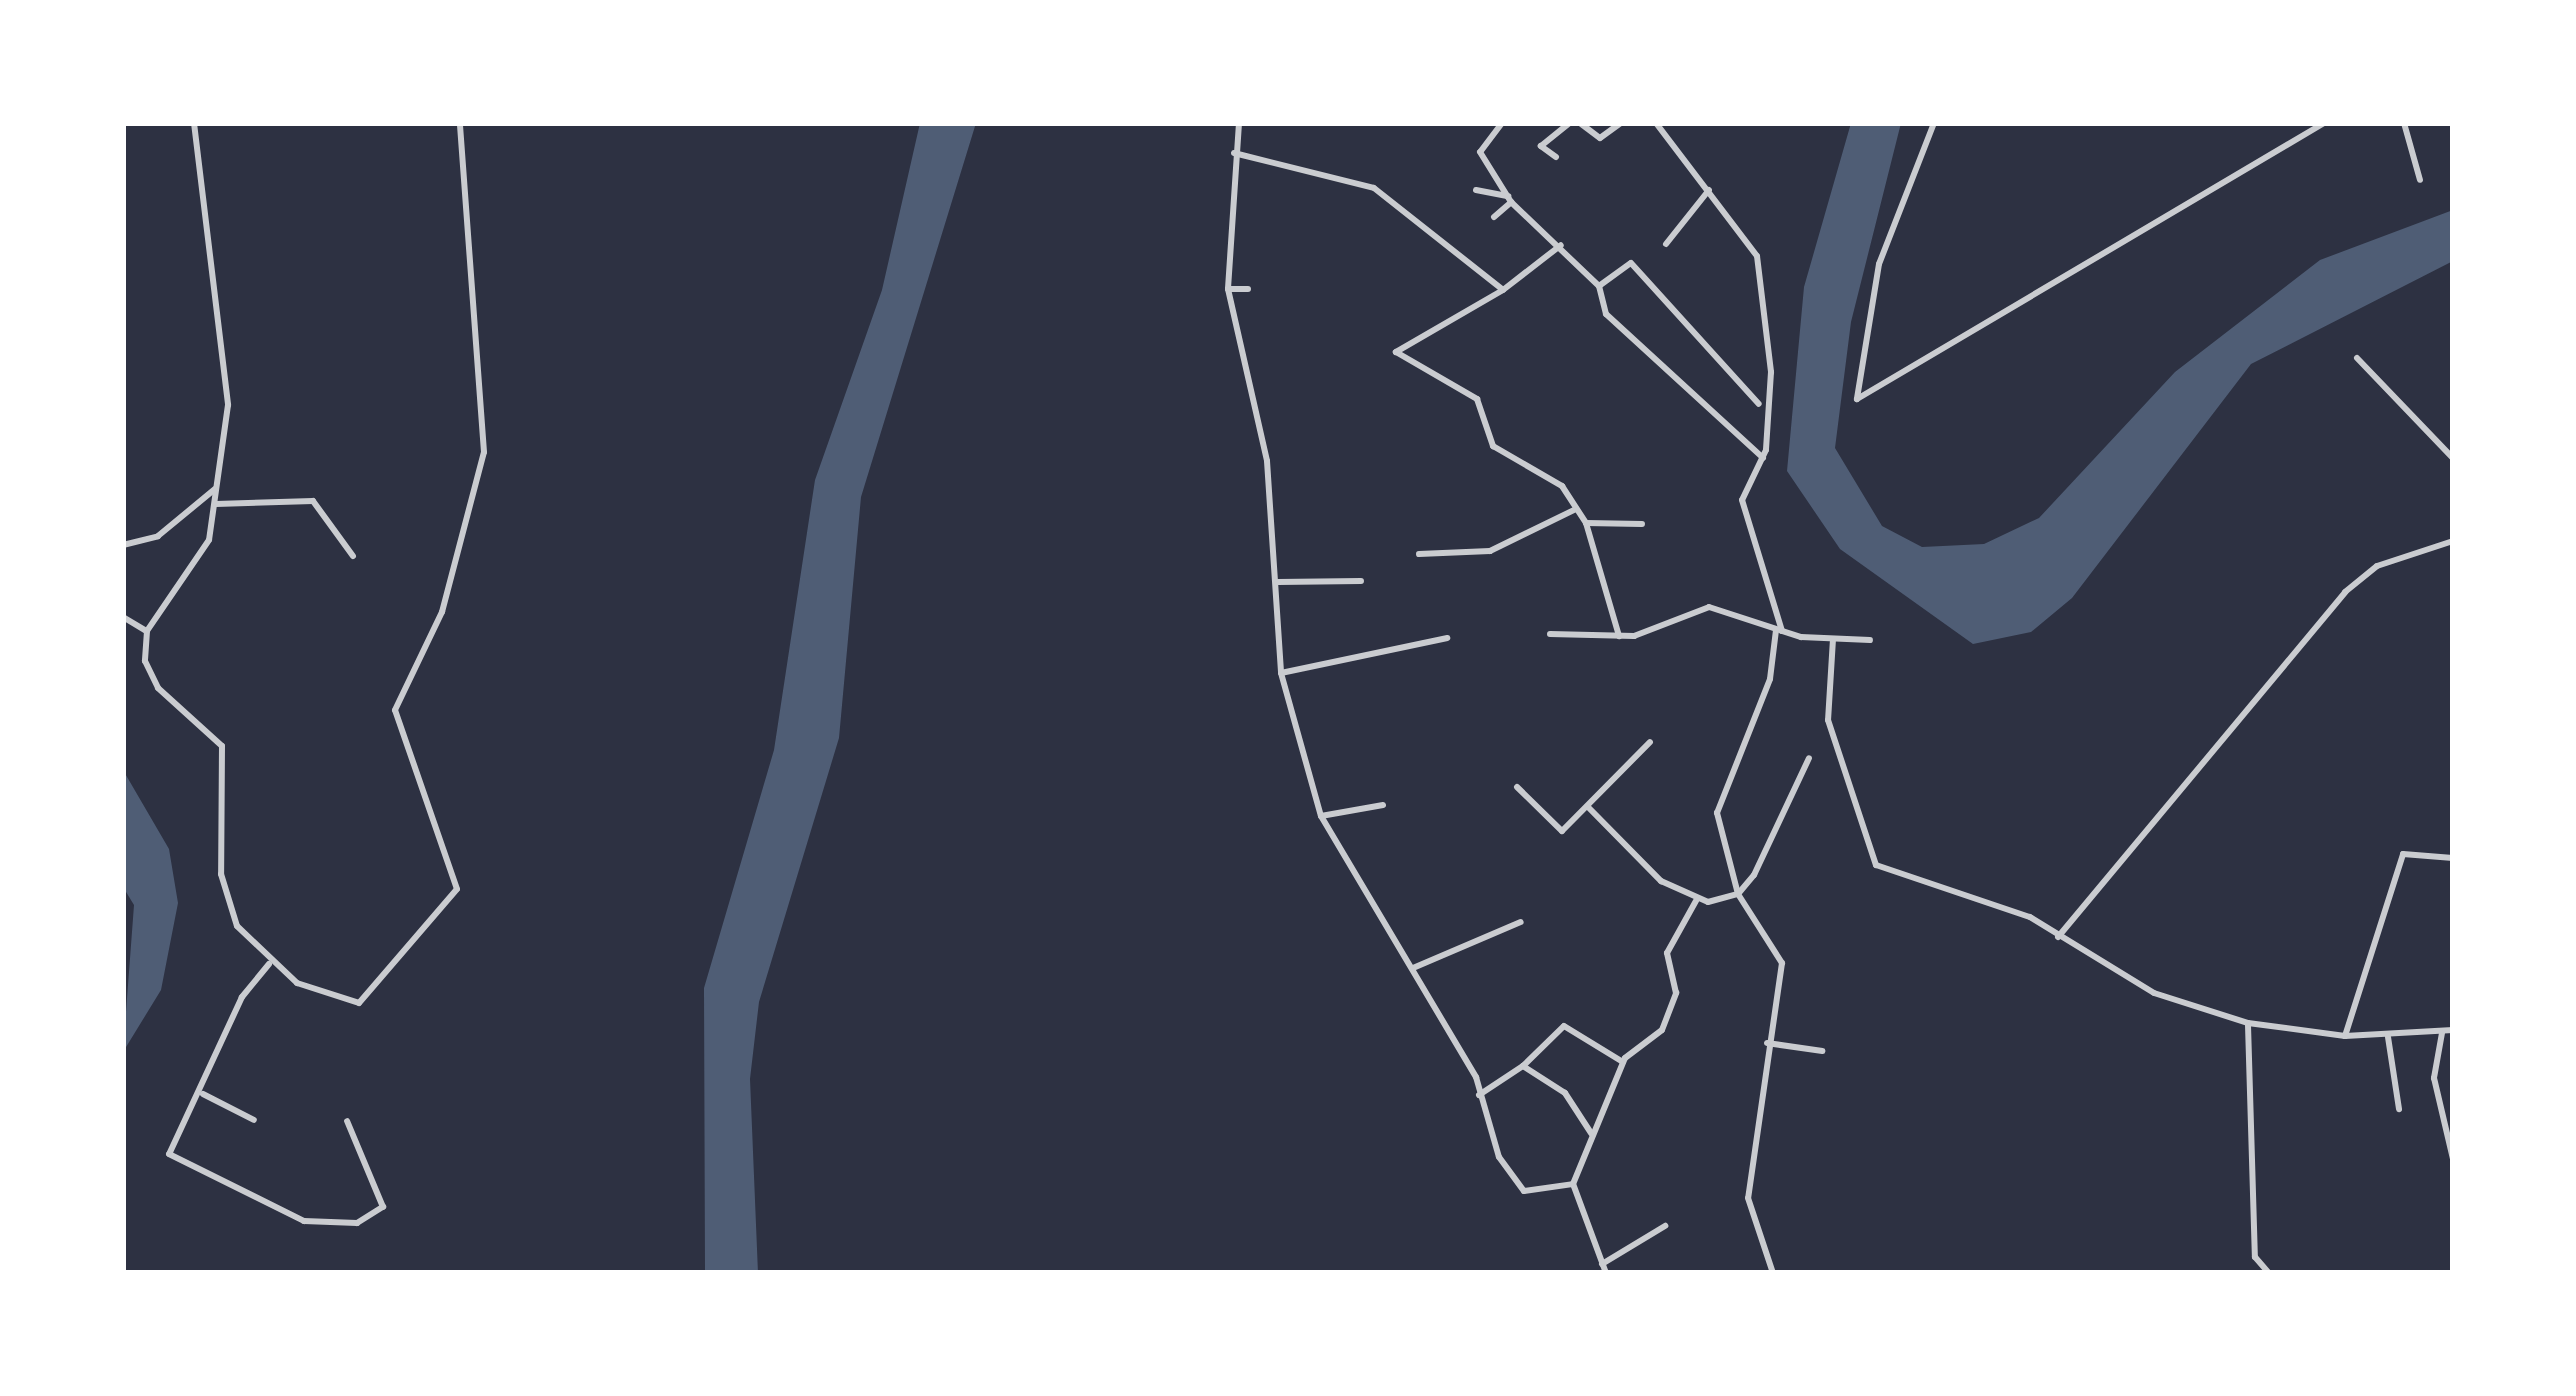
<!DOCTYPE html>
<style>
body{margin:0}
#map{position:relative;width:2576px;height:1396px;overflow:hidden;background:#2d3142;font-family:"Sofia Sans Condensed",sans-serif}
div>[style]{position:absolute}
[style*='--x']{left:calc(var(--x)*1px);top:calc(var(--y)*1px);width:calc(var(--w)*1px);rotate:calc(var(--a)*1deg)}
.water>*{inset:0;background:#4f5d75}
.minor>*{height:6px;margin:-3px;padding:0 3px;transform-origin:3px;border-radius:3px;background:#caccd0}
.tertiary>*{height:6px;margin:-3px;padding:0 3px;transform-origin:3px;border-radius:3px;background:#caccd0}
span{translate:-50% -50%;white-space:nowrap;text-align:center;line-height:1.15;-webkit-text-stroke:12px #fff;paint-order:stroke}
.frame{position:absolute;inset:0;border:126px solid #fff;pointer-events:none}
</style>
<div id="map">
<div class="water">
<i style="clip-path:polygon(920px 123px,976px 123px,861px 497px,839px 738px,759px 1002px,750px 1079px,758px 1273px,705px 1273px,704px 988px,774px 750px,815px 480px,882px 290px)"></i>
<i style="clip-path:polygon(1851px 123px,1901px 123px,1851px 322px,1835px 448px,1882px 526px,1922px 547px,1984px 544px,2039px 518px,2175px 372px,2320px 260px,2453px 210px,2453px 261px,2251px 364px,2072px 598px,2031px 632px,1973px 644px,1840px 549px,1787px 471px,1804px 287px)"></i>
<i style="clip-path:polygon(123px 770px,169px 849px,178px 903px,161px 990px,123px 1052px,134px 905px,123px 887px)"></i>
</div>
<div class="minor">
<i style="--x:194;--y:123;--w:284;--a:83.1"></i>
<i style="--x:228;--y:405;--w:136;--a:98"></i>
<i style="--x:209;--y:540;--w:110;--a:124.3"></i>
<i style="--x:147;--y:631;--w:30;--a:94"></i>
<i style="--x:145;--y:661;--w:30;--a:64"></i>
<i style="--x:158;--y:688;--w:86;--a:42.2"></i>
<i style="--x:222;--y:746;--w:128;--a:90.4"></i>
<i style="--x:221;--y:874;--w:54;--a:72.9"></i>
<i style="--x:237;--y:926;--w:83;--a:43.5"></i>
<i style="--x:297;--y:983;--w:65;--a:17.9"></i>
<i style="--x:359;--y:1003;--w:150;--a:-49.3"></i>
<i style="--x:457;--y:889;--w:189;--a:-109.1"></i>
<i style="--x:395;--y:710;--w:109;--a:-64.4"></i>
<i style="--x:442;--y:612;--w:165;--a:-75.3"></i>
<i style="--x:484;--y:452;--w:330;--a:-94.2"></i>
<i style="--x:1239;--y:123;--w:166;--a:93.8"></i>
<i style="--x:1228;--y:289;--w:176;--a:77.2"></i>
<i style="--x:1267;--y:461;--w:212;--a:86.2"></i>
<i style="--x:1281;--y:673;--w:148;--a:74.4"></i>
<i style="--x:1321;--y:816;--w:304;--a:59.3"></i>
<i style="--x:1476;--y:1077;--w:83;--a:74"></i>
<i style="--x:1499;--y:1157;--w:42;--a:53.7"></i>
<i style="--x:1524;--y:1191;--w:49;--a:-8.1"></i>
<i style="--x:1502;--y:123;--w:36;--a:127"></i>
<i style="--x:1480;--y:152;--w:59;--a:58.2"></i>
<i style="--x:1511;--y:202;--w:122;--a:43.7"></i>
<i style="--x:1599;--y:286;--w:29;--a:76"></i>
<i style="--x:1606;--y:314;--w:213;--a:42.5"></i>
<i style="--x:1580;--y:123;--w:25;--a:37"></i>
<i style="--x:1600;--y:138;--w:26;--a:-36"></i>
<i style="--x:1656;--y:123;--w:167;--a:52.8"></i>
<i style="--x:1757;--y:256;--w:117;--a:83.1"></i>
<i style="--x:1771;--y:372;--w:78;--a:93.7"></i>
<i style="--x:1766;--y:450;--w:55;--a:115.6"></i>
<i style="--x:1742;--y:500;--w:137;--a:73"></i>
<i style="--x:1934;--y:123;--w:151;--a:111.3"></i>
<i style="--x:1879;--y:264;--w:137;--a:99.3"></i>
<i style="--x:1857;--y:399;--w:542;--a:-30.58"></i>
<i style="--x:2404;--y:123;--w:59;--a:74.3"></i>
<i style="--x:1234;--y:153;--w:144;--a:14"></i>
<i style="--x:1374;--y:188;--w:164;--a:38.3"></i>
<i style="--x:1503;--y:290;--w:73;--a:-37.8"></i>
<i style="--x:1556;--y:157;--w:19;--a:-144"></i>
<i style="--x:1541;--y:146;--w:36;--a:-39"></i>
<i style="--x:1476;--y:190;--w:33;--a:11"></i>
<i style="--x:1494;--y:217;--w:23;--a:-41"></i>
<i style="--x:1666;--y:244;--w:69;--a:-51.5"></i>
<i style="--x:1599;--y:286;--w:39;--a:-36"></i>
<i style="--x:1631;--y:263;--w:190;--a:47.8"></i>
<i style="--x:1228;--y:289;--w:20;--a:0"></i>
<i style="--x:1503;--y:290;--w:124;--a:149.9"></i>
<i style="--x:1396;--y:352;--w:94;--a:30.1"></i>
<i style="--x:1477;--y:399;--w:50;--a:71.2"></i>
<i style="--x:1493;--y:446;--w:80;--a:30.1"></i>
<i style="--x:1562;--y:486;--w:44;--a:57"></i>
<i style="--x:1586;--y:523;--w:118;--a:73.7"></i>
<i style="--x:2357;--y:358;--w:139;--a:46.2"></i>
<i style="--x:216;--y:504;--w:97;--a:-1.8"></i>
<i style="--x:313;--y:501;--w:68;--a:54"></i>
<i style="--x:1586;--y:523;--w:56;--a:1"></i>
<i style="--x:123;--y:545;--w:36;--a:-14"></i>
<i style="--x:158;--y:536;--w:74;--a:-39.5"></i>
<i style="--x:1419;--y:554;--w:71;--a:-2.4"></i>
<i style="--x:1490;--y:551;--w:96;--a:-26"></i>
<i style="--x:1278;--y:582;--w:83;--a:-0.7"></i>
<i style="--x:123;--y:617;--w:27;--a:31"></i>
<i style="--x:1550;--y:634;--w:84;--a:1.4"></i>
<i style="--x:1634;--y:636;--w:80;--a:-21.1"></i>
<i style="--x:1709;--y:607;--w:97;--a:18.1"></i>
<i style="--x:1801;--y:637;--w:69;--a:2.5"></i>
<i style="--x:1833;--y:639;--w:81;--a:93.5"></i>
<i style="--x:1828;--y:720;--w:153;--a:71.7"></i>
<i style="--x:1876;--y:865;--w:163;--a:18.7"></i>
<i style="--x:2030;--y:917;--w:145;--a:31.5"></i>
<i style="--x:2154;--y:993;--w:99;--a:17.7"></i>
<i style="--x:2248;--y:1023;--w:98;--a:7.6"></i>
<i style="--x:2345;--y:1036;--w:108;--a:-3.2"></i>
<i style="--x:1281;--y:673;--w:170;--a:-11.9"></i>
<i style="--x:1517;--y:787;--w:63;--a:44.4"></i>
<i style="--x:1562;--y:831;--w:125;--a:-45.3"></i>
<i style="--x:1589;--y:808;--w:103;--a:45.4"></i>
<i style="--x:1661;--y:881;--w:51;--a:24.1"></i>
<i style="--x:1708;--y:902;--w:31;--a:-15"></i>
<i style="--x:1738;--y:894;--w:25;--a:-50"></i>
<i style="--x:1754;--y:875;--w:129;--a:-64.8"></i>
<i style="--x:1321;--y:816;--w:63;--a:-10.1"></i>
<i style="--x:1738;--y:894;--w:84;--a:-104.5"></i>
<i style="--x:1717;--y:813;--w:144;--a:-68.4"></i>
<i style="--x:1770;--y:679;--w:49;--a:-83"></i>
<i style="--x:2058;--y:937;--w:449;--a:-50.2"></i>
<i style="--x:2345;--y:592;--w:41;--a:-39.1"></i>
<i style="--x:2377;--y:566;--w:80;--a:-18.2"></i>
<i style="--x:269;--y:964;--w:43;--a:129.3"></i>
<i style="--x:242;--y:997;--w:173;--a:114.9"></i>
<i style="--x:169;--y:1154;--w:151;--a:26.4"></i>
<i style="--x:304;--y:1221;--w:53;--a:2.2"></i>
<i style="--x:357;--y:1223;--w:31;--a:-32"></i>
<i style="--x:383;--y:1207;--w:93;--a:-112.7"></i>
<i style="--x:1413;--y:968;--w:117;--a:-23.1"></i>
<i style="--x:2248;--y:1025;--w:232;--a:88.3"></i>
<i style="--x:2255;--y:1257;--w:21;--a:49"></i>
<i style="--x:2442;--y:1033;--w:46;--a:100.1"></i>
<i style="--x:2434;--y:1078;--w:83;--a:76.8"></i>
<i style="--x:2345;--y:1036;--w:191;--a:-72.3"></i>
<i style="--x:2403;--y:854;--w:50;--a:4.6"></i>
<i style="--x:2388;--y:1037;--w:73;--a:81.3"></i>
<i style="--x:1767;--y:1043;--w:56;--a:8.3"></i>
<i style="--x:203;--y:1094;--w:57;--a:27"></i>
<i style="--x:1479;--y:1095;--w:53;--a:-33.4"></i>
<i style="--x:1591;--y:1133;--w:48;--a:-123"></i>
<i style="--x:1565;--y:1093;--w:50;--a:-147.3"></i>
<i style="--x:1523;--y:1066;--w:57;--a:-44.3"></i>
<i style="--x:1564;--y:1026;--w:69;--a:31.4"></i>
<i style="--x:1602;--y:1264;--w:74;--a:-31.1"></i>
<i style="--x:1606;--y:1273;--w:95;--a:-110.3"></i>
<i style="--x:1573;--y:1184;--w:136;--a:-67.6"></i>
<i style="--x:1625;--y:1058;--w:46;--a:-37.1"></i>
<i style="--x:1662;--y:1030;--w:40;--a:-69"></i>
<i style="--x:1676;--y:993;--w:41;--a:-102.7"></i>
<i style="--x:1667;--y:953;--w:62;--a:-60.9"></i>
</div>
<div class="tertiary">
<i style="--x:1738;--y:894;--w:82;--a:57.5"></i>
<i style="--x:1782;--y:963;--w:237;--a:98.2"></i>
<i style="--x:1748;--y:1198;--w:79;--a:71.6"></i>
</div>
<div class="frame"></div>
</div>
